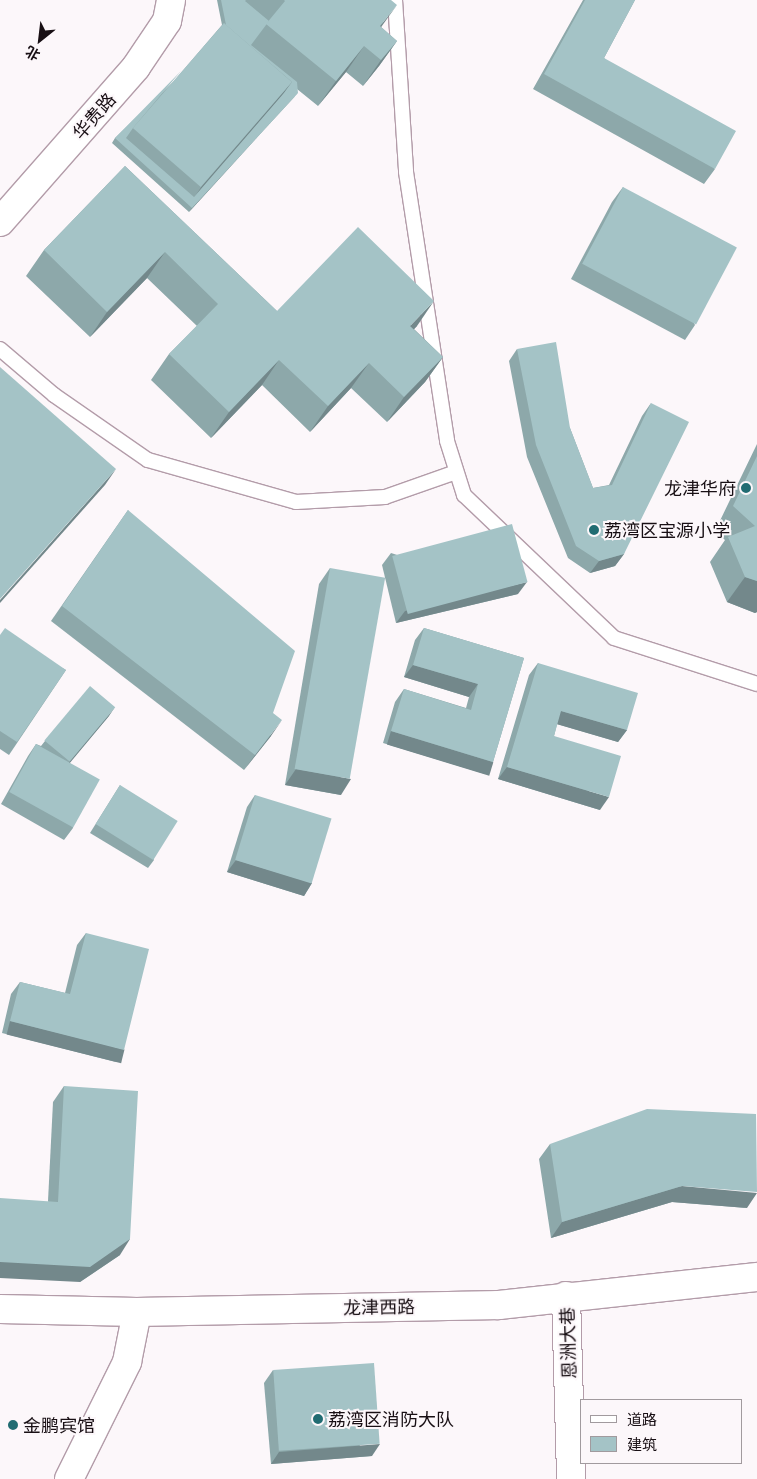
<!DOCTYPE html>
<meta charset="utf-8">
<style>
body{margin:0}
#map{position:relative;width:757px;height:1479px;overflow:hidden;background:#fcf7fa;font-family:"PT Serif","Noto Sans SC",serif}
div>[style]{position:absolute}
[style*='--x']{left:calc(var(--x)*1px);top:calc(var(--y)*1px);width:calc(var(--w)*1px);rotate:calc(var(--a)*1deg)}
.roads{filter:drop-shadow(1px 0 #b39ca9) drop-shadow(-1px 0 #b39ca9) drop-shadow(0 1px #b39ca9) drop-shadow(0 -1px #b39ca9)}
.service>*{height:14px;margin:-7px;padding:0 7px;transform-origin:7px;border-radius:7px;background:#fff}
.minor>*{height:28px;margin:-14px;padding:0 14px;transform-origin:14px;border-radius:14px;background:#fff}
.tertiary>*{height:28px;margin:-14px;padding:0 14px;transform-origin:14px;border-radius:14px;background:#fff}
.wall>*{inset:0;background:#8da8aa}
.shaded-wall>*{inset:0;background:#73888b;transform-origin:0 0}
.building>*{inset:0;background:#a4c3c6;transform-origin:0 0}
.dots>*{width:14px;height:14px;translate:-50% -50%;box-sizing:border-box;border:2px solid #fcf7fa;border-radius:50%}
span{translate:-50% -50%;white-space:nowrap;text-align:center;line-height:1.15;-webkit-text-stroke:4px #fcf7fa;paint-order:stroke}
.street-label{font-size:18px;color:#180f14}
.poi-label{font-size:18px;color:#180f14}
.right{translate:-100% -50%;text-align:right}
.left{translate:0 -50%;text-align:left}
.legend{position:absolute;left:580px;top:1399px;width:162px;height:65px;box-sizing:border-box;background:#fcf7fa;border:1px solid #a19a9e;margin:0;padding:6px 9px;list-style:none;font-size:15px;color:#180f14}
.legend li{display:flex;align-items:center;gap:10px;height:25px}
.legend b{width:25px;border:1px solid #a19a9e}
.north{position:absolute;left:15px;top:15px;width:50px;height:50px;-webkit-text-stroke:4px #fcf7fa;paint-order:stroke;rotate:209deg;font-size:14px;font-weight:700;line-height:20px;text-align:center;color:#180f14}
.north::after{content:'';display:block;margin:auto;width:18px;height:22px;background:#180f14;clip-path:polygon(50% 0,100% 100%,50% 72%,0 100%)}
</style>
<div id="map">
<div class="roads">
<div class="service">
<i style="--x:395;--y:0;--w:172;--a:86.3"></i>
<i style="--x:406;--y:172;--w:272;--a:81.3"></i>
<i style="--x:447;--y:441;--w:57;--a:72.5"></i>
<i style="--x:464;--y:495;--w:207;--a:43.6"></i>
<i style="--x:614;--y:638;--w:150;--a:17.8"></i>
<i style="--x:0;--y:349;--w:71;--a:40.4"></i>
<i style="--x:54;--y:395;--w:114;--a:34.7"></i>
<i style="--x:148;--y:460;--w:154;--a:15.8"></i>
<i style="--x:296;--y:502;--w:89;--a:-3.2"></i>
<i style="--x:385;--y:497;--w:75;--a:-19.4"></i>
</div>
<div class="minor">
<i style="--x:566;--y:1296;--w:183;--a:88.4"></i>
<i style="--x:69;--y:1479;--w:131;--a:-63.6"></i>
<i style="--x:127;--y:1362;--w:51;--a:-78.7"></i>
</div>
<div class="tertiary">
<i style="--x:0;--y:222;--w:206;--a:-48.7"></i>
<i style="--x:136;--y:67;--w:55;--a:-56"></i>
<i style="--x:167;--y:21;--w:21;--a:-79"></i>
<i style="--x:0;--y:1309;--w:137;--a:1.3"></i>
<i style="--x:137;--y:1312;--w:362;--a:-1.1"></i>
<i style="--x:499;--y:1305;--w:260;--a:-6.2"></i>
</div>
</div>
<div class="wall">
<i style="clip-path:polygon(217px 0,391px 0,381px 27px,397px 41px,379px 66px,363px 86px,346px 72px,318px 106px,297px 89px,294px 97px,189px 212px,112px 143px,115px 138px,173px 82px,222px 25px)"></i>
<i style="clip-path:polygon(583px 0,635px 0,604px 58px,715px 169px,704px 184px,533px 89px)"></i>
<i style="clip-path:polygon(125px 166px,277px 311px,417px 326px,414px 329px,443px 357px,425px 382px,387px 422px,351px 388px,310px 432px,262px 385px,211px 438px,151px 380px,169px 354px,197px 326px,147px 278px,90px 337px,26px 276px,44px 250px)"></i>
<i style="clip-path:polygon(623px 187px,695px 325px,685px 340px,571px 279px,612px 202px)"></i>
<i style="clip-path:polygon(517px 349px,570px 428px,593px 488px,609px 485px,642px 416px,651px 403px,624px 554px,615px 566px,590px 573px,568px 558px,527px 457px,509px 361px)"></i>
<i style="clip-path:polygon(757px 444px,757px 612px,755px 613px,727px 602px,710px 562px,725px 540px,715px 531px)"></i>
<i style="clip-path:polygon(128px 510px,271px 736px,244px 770px,51px 621px)"></i>
<i style="clip-path:polygon(391px 553px,518px 594px,396px 623px,382px 565px)"></i>
<i style="clip-path:polygon(330px 568px,341px 795px,285px 785px,319px 584px)"></i>
<i style="clip-path:polygon(424px 628px,524px 658px,493px 762px,485px 774px,383px 743px,395px 702px,404px 689px,466px 708px,469px 697px,404px 677px,415px 640px)"></i>
<i style="clip-path:polygon(0 635px,66px 670px,9px 755px,0 749px)"></i>
<i style="clip-path:polygon(538px 663px,627px 730px,618px 742px,557px 724px,554px 736px,600px 810px,498px 779px,529px 675px)"></i>
<i style="clip-path:polygon(109px 716px,69px 763px,73px 828px,64px 840px,1px 804px,28px 756px,36px 744px,41px 746px,45px 741px)"></i>
<i style="clip-path:polygon(120px 785px,154px 860px,148px 868px,90px 833px)"></i>
<i style="clip-path:polygon(255px 795px,312px 883px,304px 896px,227px 872px,247px 807px)"></i>
<i style="clip-path:polygon(86px 933px,116px 1062px,2px 1033px,11px 994px,20px 982px,65px 993px,77px 945px)"></i>
<i style="clip-path:polygon(64px 1086px,120px 1255px,80px 1282px,48px 1201px,53px 1102px)"></i>
<i style="clip-path:polygon(550px 1144px,747px 1208px,672px 1202px,551px 1238px,539px 1159px)"></i>
<i style="clip-path:polygon(273px 1370px,372px 1456px,271px 1464px,264px 1383px)"></i>
</div>
<div class="shaded-wall">
<i style="clip-path:polygon(397px 5px,379px 30px,380px 26px)"></i>
<i style="clip-path:polygon(397px 41px,379px 66px,363px 86px,381px 60px)"></i>
<i style="clip-path:polygon(364px 46px,346px 72px,318px 106px,336px 81px)"></i>
<i style="clip-path:polygon(292px 82px,281px 97px,191px 202px,202px 186px)"></i>
<i style="clip-path:polygon(298px 93px,294px 97px,189px 212px,192px 208px)"></i>
<i style="clip-path:polygon(165px 252px,147px 278px,90px 337px,107px 312px)"></i>
<i style="clip-path:polygon(434px 301px,417px 326px,393px 351px,410px 326px)"></i>
<i style="clip-path:polygon(443px 357px,425px 382px,387px 422px,404px 397px)"></i>
<i style="clip-path:polygon(279px 360px,262px 385px,211px 438px,229px 412px)"></i>
<i style="clip-path:polygon(369px 363px,351px 388px,310px 432px,328px 406px)"></i>
<i style="clip-path:polygon(116px 469px,105px 485px,0 603px,0 600px)"></i>
<i style="clip-path:polygon(624px 554px,615px 566px,590px 573px,599px 561px)"></i>
<i style="clip-path:polygon(745px 577px,757px 581px,757px 612px,755px 613px,727px 602px)"></i>
<i style="clip-path:polygon(527px 582px,518px 594px,396px 623px,405px 611px)"></i>
<i style="clip-path:polygon(413px 665px,478px 684px,469px 697px,404px 677px)"></i>
<i style="clip-path:polygon(115px 707px,109px 716px,64px 770px,70px 761px)"></i>
<i style="clip-path:polygon(561px 711px,627px 730px,618px 742px,553px 723px)"></i>
<i style="clip-path:polygon(282px 720px,271px 736px,244px 770px,255px 755px)"></i>
<i style="left:391px;top:731px;width:107px;height:14px;rotate:17deg"></i>
<i style="clip-path:polygon(507px 767px,609px 797px,600px 810px,498px 779px)"></i>
<i style="clip-path:polygon(296px 769px,351px 779px,341px 795px,285px 785px)"></i>
<i style="clip-path:polygon(236px 860px,312px 883px,304px 896px,227px 872px)"></i>
<i style="left:10px;top:1021px;width:118px;height:14px;rotate:14deg"></i>
<i style="clip-path:polygon(682px 1186px,757px 1193px,747px 1208px,672px 1202px,551px 1238px,562px 1222px)"></i>
<i style="clip-path:polygon(130px 1239px,120px 1255px,80px 1282px,0 1278px,0 1262px)"></i>
<i style="clip-path:polygon(380px 1444px,372px 1456px,271px 1464px,279px 1452px)"></i>
</div>
<div class="building">
<i style="clip-path:polygon(221px 0,246px 0,245px 1px,269px 21px,251px 45px,297px 82px,298px 93px,192px 208px,115px 138px,181px 71px,133px 128px,126px 138px,194px 197px,284px 93px,292px 82px,226px 25px)"></i>
<i style="clip-path:polygon(284px 0,391px 0,397px 5px,380px 26px,397px 41px,381px 60px,364px 46px,336px 81px,266px 24px,285px 1px)"></i>
<i style="clip-path:polygon(585px 0,635px 0,604px 58px,736px 131px,715px 169px,544px 74px)"></i>
<i style="left:224px;top:23px;width:90px;height:139px;rotate:41deg"></i>
<i style="clip-path:polygon(125px 166px,277px 311px,358px 227px,434px 301px,410px 326px,443px 357px,404px 397px,369px 363px,328px 406px,279px 360px,229px 412px,169px 354px,218px 304px,165px 252px,107px 312px,44px 250px)"></i>
<i style="left:623px;top:187px;width:129px;height:87px;rotate:28deg"></i>
<i style="clip-path:polygon(556px 342px,570px 428px,593px 488px,612px 485px,651px 403px,689px 422px,624px 554px,599px 561px,576px 546px,536px 445px,517px 349px)"></i>
<i style="clip-path:polygon(0 367px,116px 469px,0 599px)"></i>
<i style="clip-path:polygon(757px 456px,757px 581px,745px 577px,728px 537px,755px 526px,733px 506px)"></i>
<i style="clip-path:polygon(128px 510px,295px 651px,273px 713px,282px 720px,255px 755px,62px 606px)"></i>
<i style="left:512px;top:524px;width:60px;height:124px;rotate:75deg"></i>
<i style="left:330px;top:568px;width:56px;height:204px;rotate:10deg"></i>
<i style="clip-path:polygon(5px 628px,66px 670px,17px 742px,0 731px,0 635px)"></i>
<i style="clip-path:polygon(424px 628px,524px 658px,493px 762px,391px 731px,404px 689px,471px 710px,478px 684px,413px 665px)"></i>
<i style="clip-path:polygon(538px 663px,638px 693px,627px 730px,561px 711px,554px 736px,621px 756px,609px 797px,507px 767px)"></i>
<i style="left:90px;top:686px;width:33px;height:71px;rotate:40deg"></i>
<i style="left:36px;top:744px;width:73px;height:55px;rotate:29deg"></i>
<i style="left:120px;top:785px;width:68px;height:46px;rotate:32deg"></i>
<i style="left:255px;top:795px;width:80px;height:68px;rotate:17deg"></i>
<i style="clip-path:polygon(86px 933px,149px 949px,124px 1050px,10px 1021px,20px 982px,70px 994px)"></i>
<i style="clip-path:polygon(64px 1086px,138px 1091px,130px 1239px,90px 1267px,0 1262px,0 1198px,58px 1202px)"></i>
<i style="clip-path:polygon(647px 1109px,756px 1114px,757px 1192px,682px 1186px,562px 1222px,550px 1144px)"></i>
<i style="left:374px;top:1363px;width:81px;height:101px;rotate:86deg"></i>
</div>
<div class="dots">
<i style="left:746px;top:488px;background:#216c72"></i>
<i style="left:594px;top:530px;background:#216c72"></i>
<i style="left:318px;top:1419px;background:#216c72"></i>
<i style="left:13px;top:1425px;background:#216c72"></i>
</div>
<div class="street-label">
<span style="left:94px;top:116px;rotate:-49deg">华贵路</span>
<span style="left:379px;top:1307px;rotate:-1deg">龙津西路</span>
<span style="left:568px;top:1343px;rotate:-92deg">恩洲大巷</span>
</div>
<div class="poi-label">
<span class="right" style="left:736px;top:488px">龙津华府</span>
<span class="left" style="left:604px;top:530px">荔湾区宝源小学</span>
<span class="left" style="left:328px;top:1419px">荔湾区消防大队</span>
<span class="left" style="left:23px;top:1425px">金鹏宾馆</span>
</div>
<ul class="legend">
<li><b style="height:6px;background:#fff"></b>道路</li>
<li><b style="height:14px;background:#a4c3c6"></b>建筑</li>
</ul>
<div class="north">北</div>
</div>
